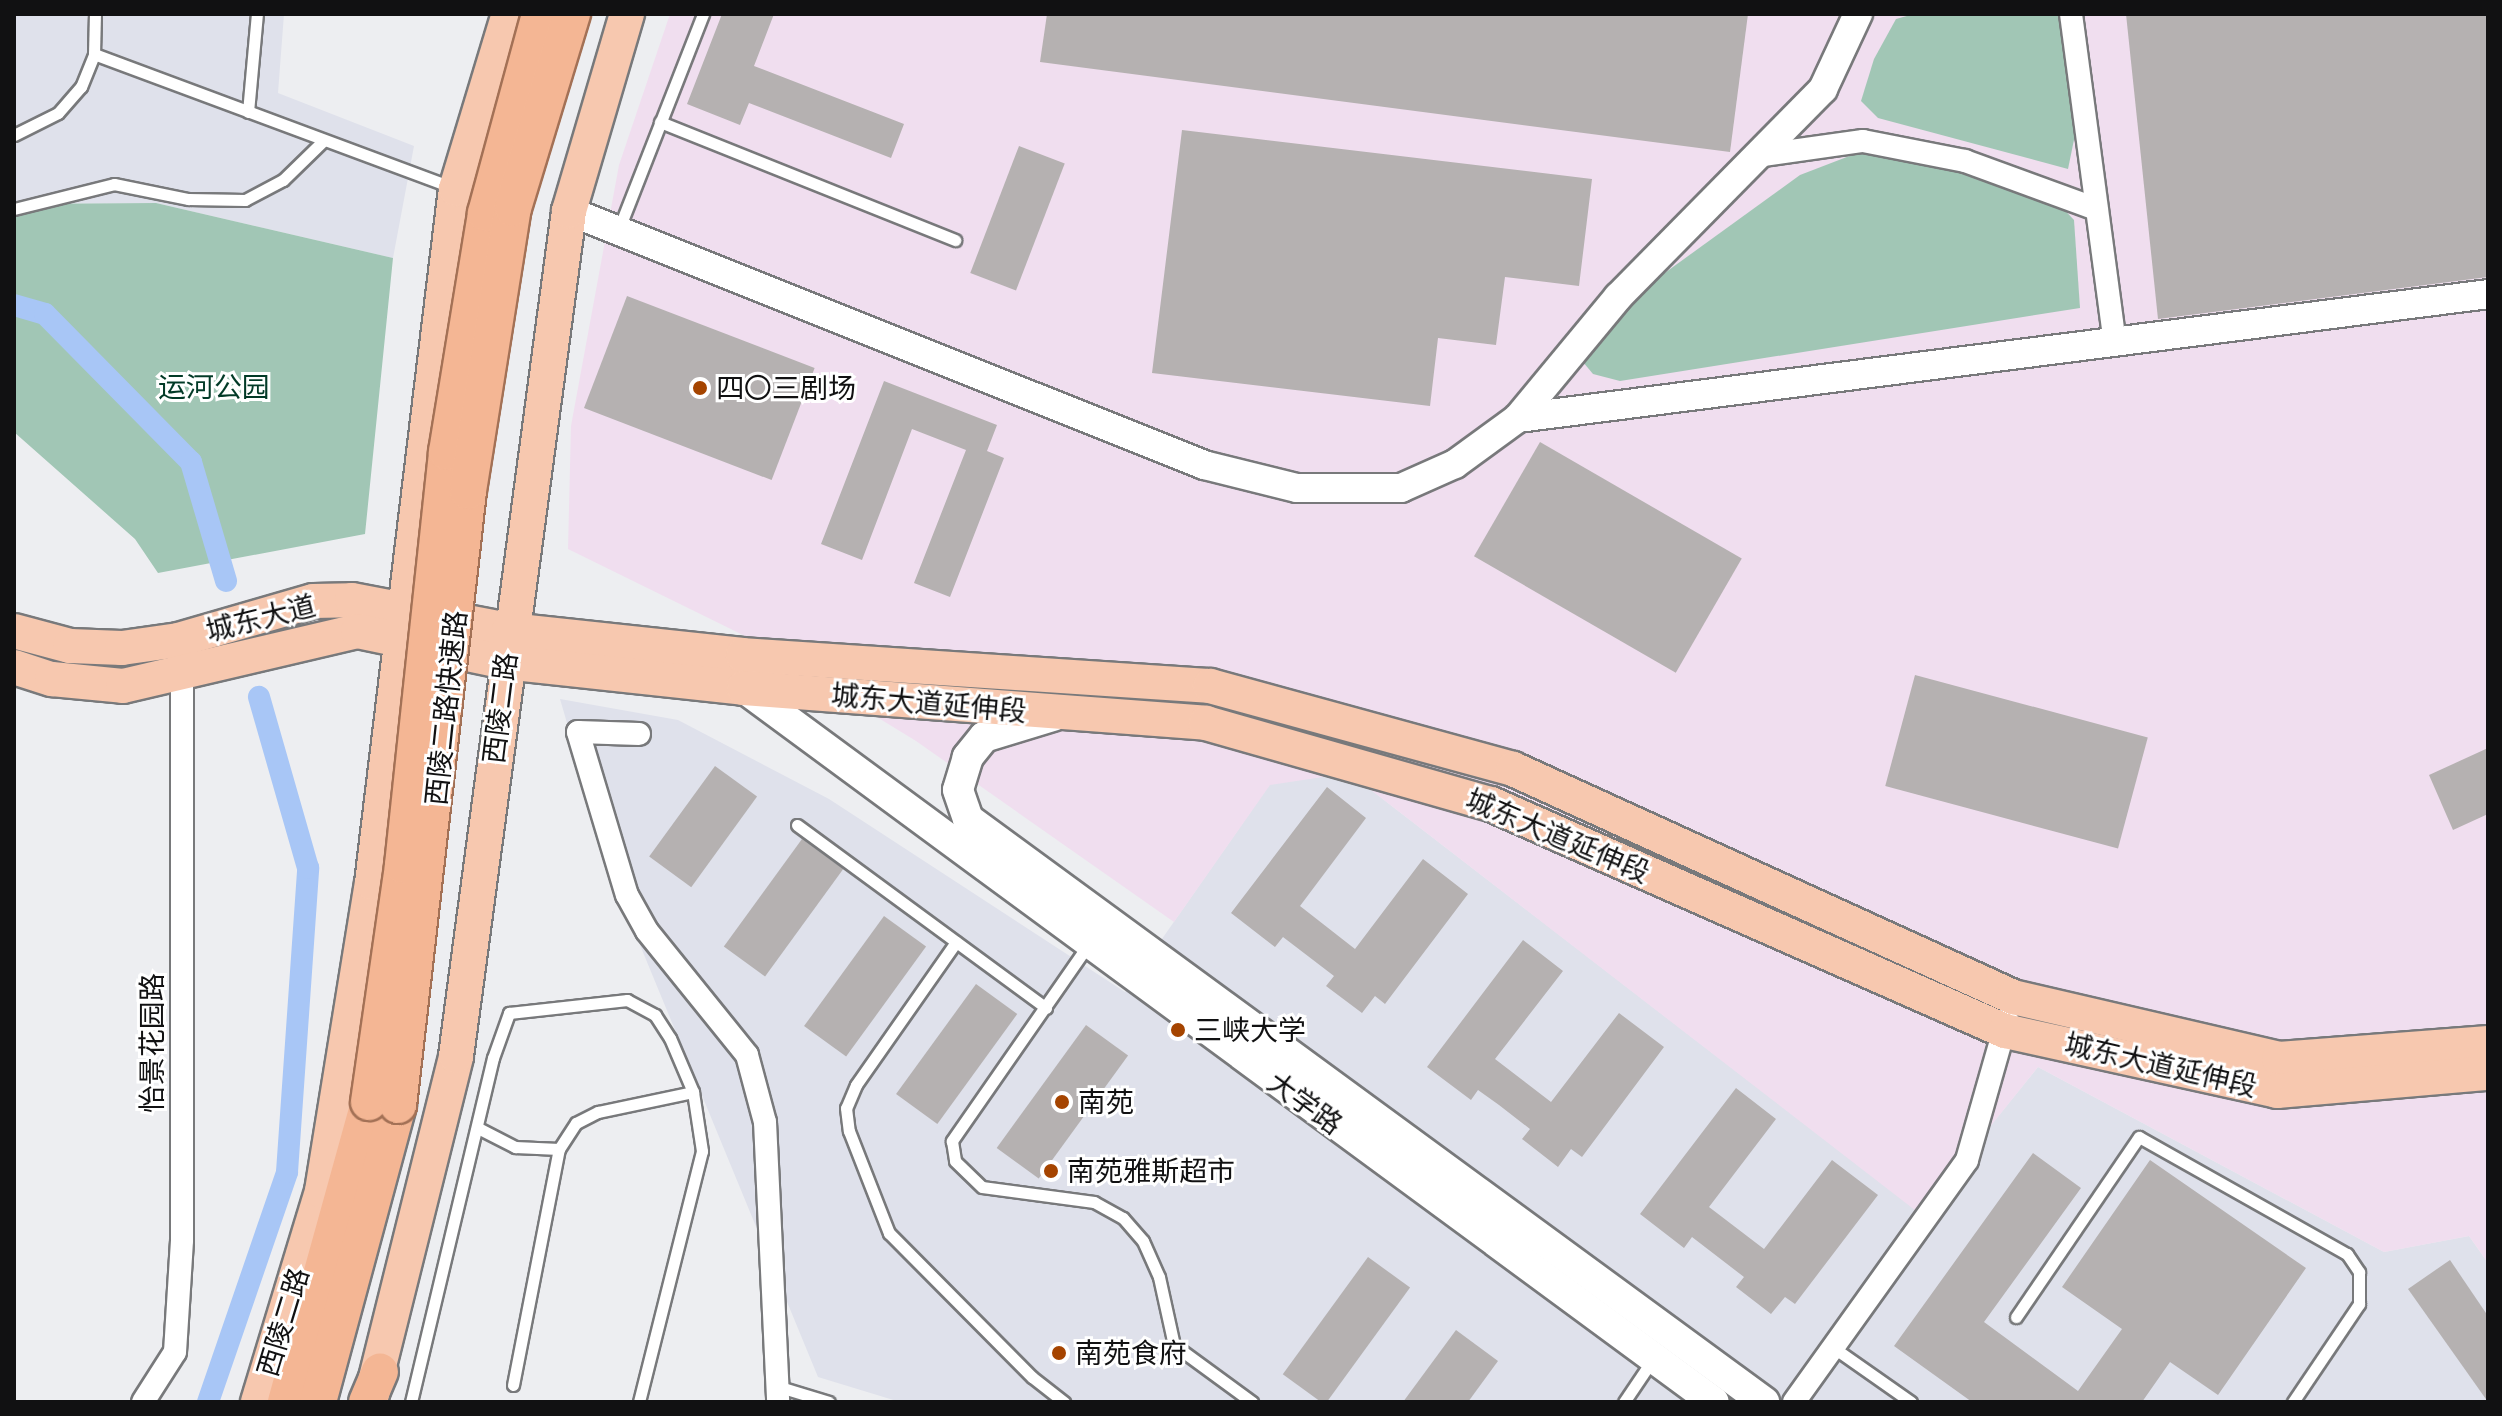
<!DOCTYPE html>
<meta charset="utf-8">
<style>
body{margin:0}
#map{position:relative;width:2502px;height:1416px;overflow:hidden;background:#edeef1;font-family:Quicksand,"Noto Sans SC",sans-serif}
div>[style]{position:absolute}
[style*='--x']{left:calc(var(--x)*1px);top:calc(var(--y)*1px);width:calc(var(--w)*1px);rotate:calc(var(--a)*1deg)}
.built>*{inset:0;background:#dfe1eb}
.industrial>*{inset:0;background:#f0deef}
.green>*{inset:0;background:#a1c6b5}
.canal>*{height:22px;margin:-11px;padding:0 11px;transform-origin:11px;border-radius:11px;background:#a8c6f6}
.building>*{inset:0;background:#b5b1b1;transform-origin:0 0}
.roads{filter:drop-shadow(2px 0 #78797b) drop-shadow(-2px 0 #78797b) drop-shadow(0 2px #78797b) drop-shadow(0 -2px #78797b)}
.service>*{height:11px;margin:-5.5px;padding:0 5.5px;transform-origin:5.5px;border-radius:5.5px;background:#fff}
.minor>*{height:22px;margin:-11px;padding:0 11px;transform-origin:11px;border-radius:11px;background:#fff}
.tertiary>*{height:28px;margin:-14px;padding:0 14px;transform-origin:14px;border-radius:14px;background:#fff}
.secondary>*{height:30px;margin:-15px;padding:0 15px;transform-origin:15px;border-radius:15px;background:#fff}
.primary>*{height:34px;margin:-17px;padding:0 17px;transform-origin:17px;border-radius:17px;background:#f7c8af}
.trunk>*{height:36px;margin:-18px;padding:0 18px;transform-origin:18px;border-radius:18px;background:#f4b694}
.bridges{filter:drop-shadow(2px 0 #a37156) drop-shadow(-2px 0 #a37156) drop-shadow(0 2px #a37156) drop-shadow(0 -2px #a37156)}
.trunk-bridge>*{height:36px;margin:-18px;padding:0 18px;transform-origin:18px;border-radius:18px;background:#f4b694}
.dots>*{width:22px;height:22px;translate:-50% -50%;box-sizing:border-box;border:4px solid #fff;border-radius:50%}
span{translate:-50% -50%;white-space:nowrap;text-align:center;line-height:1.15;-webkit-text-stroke:6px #fff;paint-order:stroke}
.park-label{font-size:28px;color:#023a27}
.poi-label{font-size:28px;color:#111112}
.left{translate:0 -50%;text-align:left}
.street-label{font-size:28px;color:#111112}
.frame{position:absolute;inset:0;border:16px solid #111112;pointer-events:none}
</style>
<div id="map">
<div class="built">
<i style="clip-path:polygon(14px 14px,284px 14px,278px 93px,414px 146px,393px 258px,156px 203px,14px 204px)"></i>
<i style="clip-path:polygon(560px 699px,678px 720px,829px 799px,1125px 992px,1270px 784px,1349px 773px,1920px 1213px,2038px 1067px,2384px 1252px,2469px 1236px,2488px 1263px,2488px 1402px,900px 1402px,818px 1377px,612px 877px)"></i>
</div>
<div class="industrial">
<i style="clip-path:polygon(670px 14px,2488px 14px,2488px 1263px,2469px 1236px,2384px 1252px,2038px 1067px,1920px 1214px,1349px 773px,1270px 785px,1174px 922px,916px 741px,743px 635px,568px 549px,571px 426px,619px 165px)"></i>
</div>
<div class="green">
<i style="clip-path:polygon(1914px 14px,2059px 14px,2076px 130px,2068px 169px,1878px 118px,1861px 101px,1874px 59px,1896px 19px)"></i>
<i style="clip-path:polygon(1865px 150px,1951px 168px,2059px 204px,2074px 220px,2080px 308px,1620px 381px,1593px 374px,1583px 362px,1587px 347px,1626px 301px,1800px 175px)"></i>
<i style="clip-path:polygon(156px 203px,393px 258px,365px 534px,158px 573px,135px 539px,14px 432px,14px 204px)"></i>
</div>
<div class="canal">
<i style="--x:14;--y:305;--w:32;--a:16"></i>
<i style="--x:45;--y:314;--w:208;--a:45.4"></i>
<i style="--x:191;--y:462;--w:124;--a:73.6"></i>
<i style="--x:208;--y:1402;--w:243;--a:-71"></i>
<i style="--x:287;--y:1172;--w:305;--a:-86"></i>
<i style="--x:308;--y:868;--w:178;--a:-106"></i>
</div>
<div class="building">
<i style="clip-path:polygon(722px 14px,774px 14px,754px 66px,904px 124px,891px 158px,749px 103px,740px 125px,687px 104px)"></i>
<i style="clip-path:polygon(1047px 14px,1748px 14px,1730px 152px,1040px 62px)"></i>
<i style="clip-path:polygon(2126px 14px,2488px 14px,2488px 277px,2158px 319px)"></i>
<i style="clip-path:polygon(1182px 130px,1592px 179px,1579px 286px,1505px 277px,1496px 345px,1438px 338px,1430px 406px,1152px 373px)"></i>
<i style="left:1019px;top:146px;width:49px;height:136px;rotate:21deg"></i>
<i style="left:627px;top:296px;width:201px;height:120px;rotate:21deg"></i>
<i style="clip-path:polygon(884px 381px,997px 425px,987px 451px,1004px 458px,950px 597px,914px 583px,966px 450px,912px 429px,862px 560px,821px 544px)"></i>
<i style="left:1540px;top:442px;width:233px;height:132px;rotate:30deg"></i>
<i style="left:1915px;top:675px;width:241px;height:115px;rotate:15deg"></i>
<i style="clip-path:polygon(2488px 748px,2488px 814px,2453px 830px,2429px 775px)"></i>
<i style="left:715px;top:766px;width:52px;height:112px;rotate:36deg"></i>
<i style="clip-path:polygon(1327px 787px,1366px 818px,1300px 906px,1355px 949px,1423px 859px,1468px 894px,1385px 1004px,1375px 996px,1362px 1013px,1326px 986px,1334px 976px,1283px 937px,1275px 947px,1231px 913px)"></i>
<i style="left:802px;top:839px;width:51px;height:133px;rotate:36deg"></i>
<i style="left:884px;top:916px;width:52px;height:136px;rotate:36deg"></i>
<i style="clip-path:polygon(1523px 940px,1563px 971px,1495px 1059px,1551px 1102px,1619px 1013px,1664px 1047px,1582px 1157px,1571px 1149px,1558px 1167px,1522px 1139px,1530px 1129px,1499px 1105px,1478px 1090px,1471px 1100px,1427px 1067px)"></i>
<i style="left:976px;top:984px;width:51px;height:136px;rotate:36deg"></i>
<i style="left:1086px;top:1025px;width:52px;height:152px;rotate:36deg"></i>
<i style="clip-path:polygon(1736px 1088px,1776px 1119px,1709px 1207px,1764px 1249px,1832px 1160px,1878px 1195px,1795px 1304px,1785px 1297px,1771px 1314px,1736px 1287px,1744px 1277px,1692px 1237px,1684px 1248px,1640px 1214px)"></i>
<i style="clip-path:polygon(2033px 1153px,2081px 1188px,1984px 1322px,2078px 1391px,2122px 1329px,2062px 1287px,2150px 1160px,2306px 1268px,2218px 1395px,2170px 1362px,2142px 1402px,1972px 1402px,1894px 1346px)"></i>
<i style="left:1368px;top:1257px;width:52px;height:145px;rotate:36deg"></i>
<i style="clip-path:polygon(2450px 1260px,2488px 1316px,2488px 1402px,2408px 1289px)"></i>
<i style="clip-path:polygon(1456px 1330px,1498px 1361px,1468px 1402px,1403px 1402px)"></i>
</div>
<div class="roads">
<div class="service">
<i style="--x:94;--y:54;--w:381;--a:20.4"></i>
<i style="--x:248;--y:112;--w:98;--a:-84.8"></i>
<i style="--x:660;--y:122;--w:318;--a:21.8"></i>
<i style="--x:14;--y:135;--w:49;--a:-26.6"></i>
<i style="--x:58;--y:113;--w:35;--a:-49"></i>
<i style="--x:81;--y:87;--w:35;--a:-68"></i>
<i style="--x:94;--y:54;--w:40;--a:-88.6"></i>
<i style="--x:14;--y:209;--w:103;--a:-14"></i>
<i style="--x:114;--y:184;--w:76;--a:11.5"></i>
<i style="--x:188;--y:199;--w:57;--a:1"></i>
<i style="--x:245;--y:200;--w:43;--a:-27.8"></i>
<i style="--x:283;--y:180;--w:57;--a:-44.3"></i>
<i style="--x:618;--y:231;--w:233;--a:-68.6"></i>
<i style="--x:797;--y:825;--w:309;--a:36.3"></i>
<i style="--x:956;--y:942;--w:174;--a:125"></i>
<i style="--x:856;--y:1085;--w:25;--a:113"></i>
<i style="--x:846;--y:1108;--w:23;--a:83"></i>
<i style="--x:849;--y:1131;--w:110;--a:68.6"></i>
<i style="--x:889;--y:1233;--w:203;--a:45.2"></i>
<i style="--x:1032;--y:1377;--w:41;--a:38"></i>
<i style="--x:1088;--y:945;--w:239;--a:124.8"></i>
<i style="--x:952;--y:1141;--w:20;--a:81"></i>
<i style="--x:955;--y:1161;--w:37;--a:44"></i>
<i style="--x:982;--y:1187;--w:113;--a:7.6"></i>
<i style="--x:1094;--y:1202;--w:33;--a:29"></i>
<i style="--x:1123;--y:1218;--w:30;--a:49"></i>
<i style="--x:1143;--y:1241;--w:39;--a:66"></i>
<i style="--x:1159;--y:1277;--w:70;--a:77.6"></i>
<i style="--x:1174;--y:1345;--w:97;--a:36.2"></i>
<i style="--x:478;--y:1128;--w:42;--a:27.2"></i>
<i style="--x:515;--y:1147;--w:44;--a:2.6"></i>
<i style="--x:2016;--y:1317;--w:218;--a:-55.7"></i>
<i style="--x:2139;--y:1137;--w:239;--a:29.4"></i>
<i style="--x:2347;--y:1254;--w:22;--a:56"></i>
<i style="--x:2359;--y:1272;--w:32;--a:90"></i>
<i style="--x:2359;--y:1304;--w:118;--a:124"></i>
<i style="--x:1834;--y:1348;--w:94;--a:35"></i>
<i style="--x:513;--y:1385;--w:240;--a:-79"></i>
<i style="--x:559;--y:1149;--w:31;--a:-57"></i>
<i style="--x:576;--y:1123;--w:25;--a:-27"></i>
<i style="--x:598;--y:1112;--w:97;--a:-11.9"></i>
<i style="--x:780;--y:1387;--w:51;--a:17"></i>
<i style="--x:411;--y:1402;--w:354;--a:-76.6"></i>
<i style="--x:493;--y:1058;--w:48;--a:-70.4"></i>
<i style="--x:509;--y:1013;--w:119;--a:-6.3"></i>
<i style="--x:627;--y:1000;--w:32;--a:28"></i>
<i style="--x:655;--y:1015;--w:27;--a:57"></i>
<i style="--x:670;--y:1038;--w:59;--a:66.9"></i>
<i style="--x:693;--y:1092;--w:60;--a:81.3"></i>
<i style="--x:702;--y:1151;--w:259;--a:104.1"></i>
<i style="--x:1624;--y:1402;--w:52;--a:-56"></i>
</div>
<div class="minor">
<i style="--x:2071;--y:14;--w:332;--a:82.4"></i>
<i style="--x:1763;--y:155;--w:101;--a:-8"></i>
<i style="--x:1863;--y:141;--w:104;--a:11.1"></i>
<i style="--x:1965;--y:161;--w:140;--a:20.1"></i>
<i style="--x:639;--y:734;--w:61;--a:-178.1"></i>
<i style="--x:578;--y:732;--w:170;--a:73.3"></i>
<i style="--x:627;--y:895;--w:41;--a:60.9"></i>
<i style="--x:647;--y:931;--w:159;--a:51.1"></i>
<i style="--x:747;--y:1055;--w:69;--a:75"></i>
<i style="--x:765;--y:1122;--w:280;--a:87.3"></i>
<i style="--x:143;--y:1402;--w:59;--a:-57.4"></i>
<i style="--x:175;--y:1352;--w:112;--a:-86.4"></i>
<i style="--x:182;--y:1240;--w:566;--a:-90"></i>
<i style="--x:1794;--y:1402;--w:297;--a:-54.4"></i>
<i style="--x:1967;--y:1160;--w:146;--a:-74.1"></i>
</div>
<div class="tertiary">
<i style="--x:569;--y:211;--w:684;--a:21.8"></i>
<i style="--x:1204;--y:465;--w:96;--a:13.9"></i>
<i style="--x:1297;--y:488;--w:104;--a:0"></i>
<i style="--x:1401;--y:488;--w:59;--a:-24"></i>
<i style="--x:1455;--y:464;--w:78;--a:-36.1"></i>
<i style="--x:1518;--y:418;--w:157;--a:-50.4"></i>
<i style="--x:1618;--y:297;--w:292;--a:-45.4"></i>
<i style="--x:1823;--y:89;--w:83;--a:-65"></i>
<i style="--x:1518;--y:418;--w:978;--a:-7.28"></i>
</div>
<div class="secondary">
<i style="--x:744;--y:688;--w:1204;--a:36.36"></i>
<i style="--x:1053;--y:716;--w:72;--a:163.1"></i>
<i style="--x:984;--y:737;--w:26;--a:129"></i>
<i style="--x:968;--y:757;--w:34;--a:107"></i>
<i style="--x:958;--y:790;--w:31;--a:71"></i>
<i style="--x:968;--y:819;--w:987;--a:36.22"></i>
</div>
<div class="primary">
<i style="--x:14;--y:631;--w:58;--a:15"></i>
<i style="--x:70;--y:646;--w:52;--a:2.2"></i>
<i style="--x:122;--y:648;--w:57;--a:-8.1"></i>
<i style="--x:178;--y:640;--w:141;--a:-16.1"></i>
<i style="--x:313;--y:601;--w:39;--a:-1"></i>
<i style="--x:352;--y:600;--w:160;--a:10.8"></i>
<i style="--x:509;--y:630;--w:235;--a:6.1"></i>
<i style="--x:743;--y:655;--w:468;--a:3.8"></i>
<i style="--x:1210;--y:686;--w:314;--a:15.3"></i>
<i style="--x:1513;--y:769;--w:550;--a:24.51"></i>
<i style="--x:2013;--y:997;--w:273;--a:13.1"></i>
<i style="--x:2279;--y:1059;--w:210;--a:-4.4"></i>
<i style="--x:14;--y:667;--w:40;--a:18"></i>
<i style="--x:52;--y:679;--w:71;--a:5.6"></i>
<i style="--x:123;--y:686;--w:241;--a:-13.2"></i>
<i style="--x:358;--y:631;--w:150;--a:11.9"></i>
<i style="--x:505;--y:662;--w:240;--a:6.2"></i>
<i style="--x:744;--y:688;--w:463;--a:4.3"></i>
<i style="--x:1206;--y:723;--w:296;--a:15.9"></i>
<i style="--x:1491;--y:804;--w:562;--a:23.83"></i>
<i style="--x:2005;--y:1031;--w:279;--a:12.4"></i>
<i style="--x:2277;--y:1091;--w:212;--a:-4.9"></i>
<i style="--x:371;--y:1398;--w:352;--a:-76"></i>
<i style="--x:456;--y:1056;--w:853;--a:-82.38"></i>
<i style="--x:569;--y:211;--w:205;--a:-73.6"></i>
<i style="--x:258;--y:1402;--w:220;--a:-73.1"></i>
<i style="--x:322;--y:1191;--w:312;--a:-80.8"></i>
<i style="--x:372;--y:883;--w:699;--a:-83.1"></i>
<i style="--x:456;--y:189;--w:183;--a:-73.2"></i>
</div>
<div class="trunk">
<i style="--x:286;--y:1402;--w:311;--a:-74.5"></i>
<i style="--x:318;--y:1402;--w:308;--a:-74.9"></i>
<i style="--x:367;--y:1402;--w:33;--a:-67"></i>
</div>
</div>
<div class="bridges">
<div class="trunk-bridge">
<i style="--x:369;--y:1102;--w:239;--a:-81.8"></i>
<i style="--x:403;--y:865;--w:415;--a:-83.9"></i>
<i style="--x:447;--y:452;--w:242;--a:-80.7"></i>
<i style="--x:486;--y:213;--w:206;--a:-74.8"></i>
<i style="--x:398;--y:1105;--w:618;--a:-83.5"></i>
<i style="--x:468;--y:491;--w:287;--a:-81"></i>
<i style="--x:513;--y:208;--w:203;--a:-73.1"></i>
</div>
</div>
<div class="dots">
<i style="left:700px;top:388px;background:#a54400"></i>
<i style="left:1178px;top:1030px;background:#a54400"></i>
<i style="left:1062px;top:1102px;background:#a54400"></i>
<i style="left:1051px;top:1171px;background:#a54400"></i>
<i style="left:1059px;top:1353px;background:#a54400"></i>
</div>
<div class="park-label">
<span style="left:214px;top:387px">运河公园</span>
</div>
<div class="poi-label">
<span class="left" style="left:716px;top:388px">四〇三剧场</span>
<span class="left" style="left:1194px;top:1030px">三峡大学</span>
<span class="left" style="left:1078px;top:1102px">南苑</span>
<span class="left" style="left:1067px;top:1171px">南苑雅斯超市</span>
<span class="left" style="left:1075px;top:1353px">南苑食府</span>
</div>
<div class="street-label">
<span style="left:261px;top:618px;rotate:-14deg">城东大道</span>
<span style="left:929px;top:703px;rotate:5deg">城东大道延伸段</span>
<span style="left:446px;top:708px;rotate:-84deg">西陵二路快速路</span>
<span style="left:500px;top:708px;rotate:-83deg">西陵二路</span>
<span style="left:1558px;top:836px;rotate:23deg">城东大道延伸段</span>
<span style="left:152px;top:1043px;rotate:-90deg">怡景花园路</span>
<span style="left:2161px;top:1065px;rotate:13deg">城东大道延伸段</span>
<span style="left:1305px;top:1103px;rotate:36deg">大学路</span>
<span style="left:283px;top:1322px;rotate:-73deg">西陵二路</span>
</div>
<div class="frame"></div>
</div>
